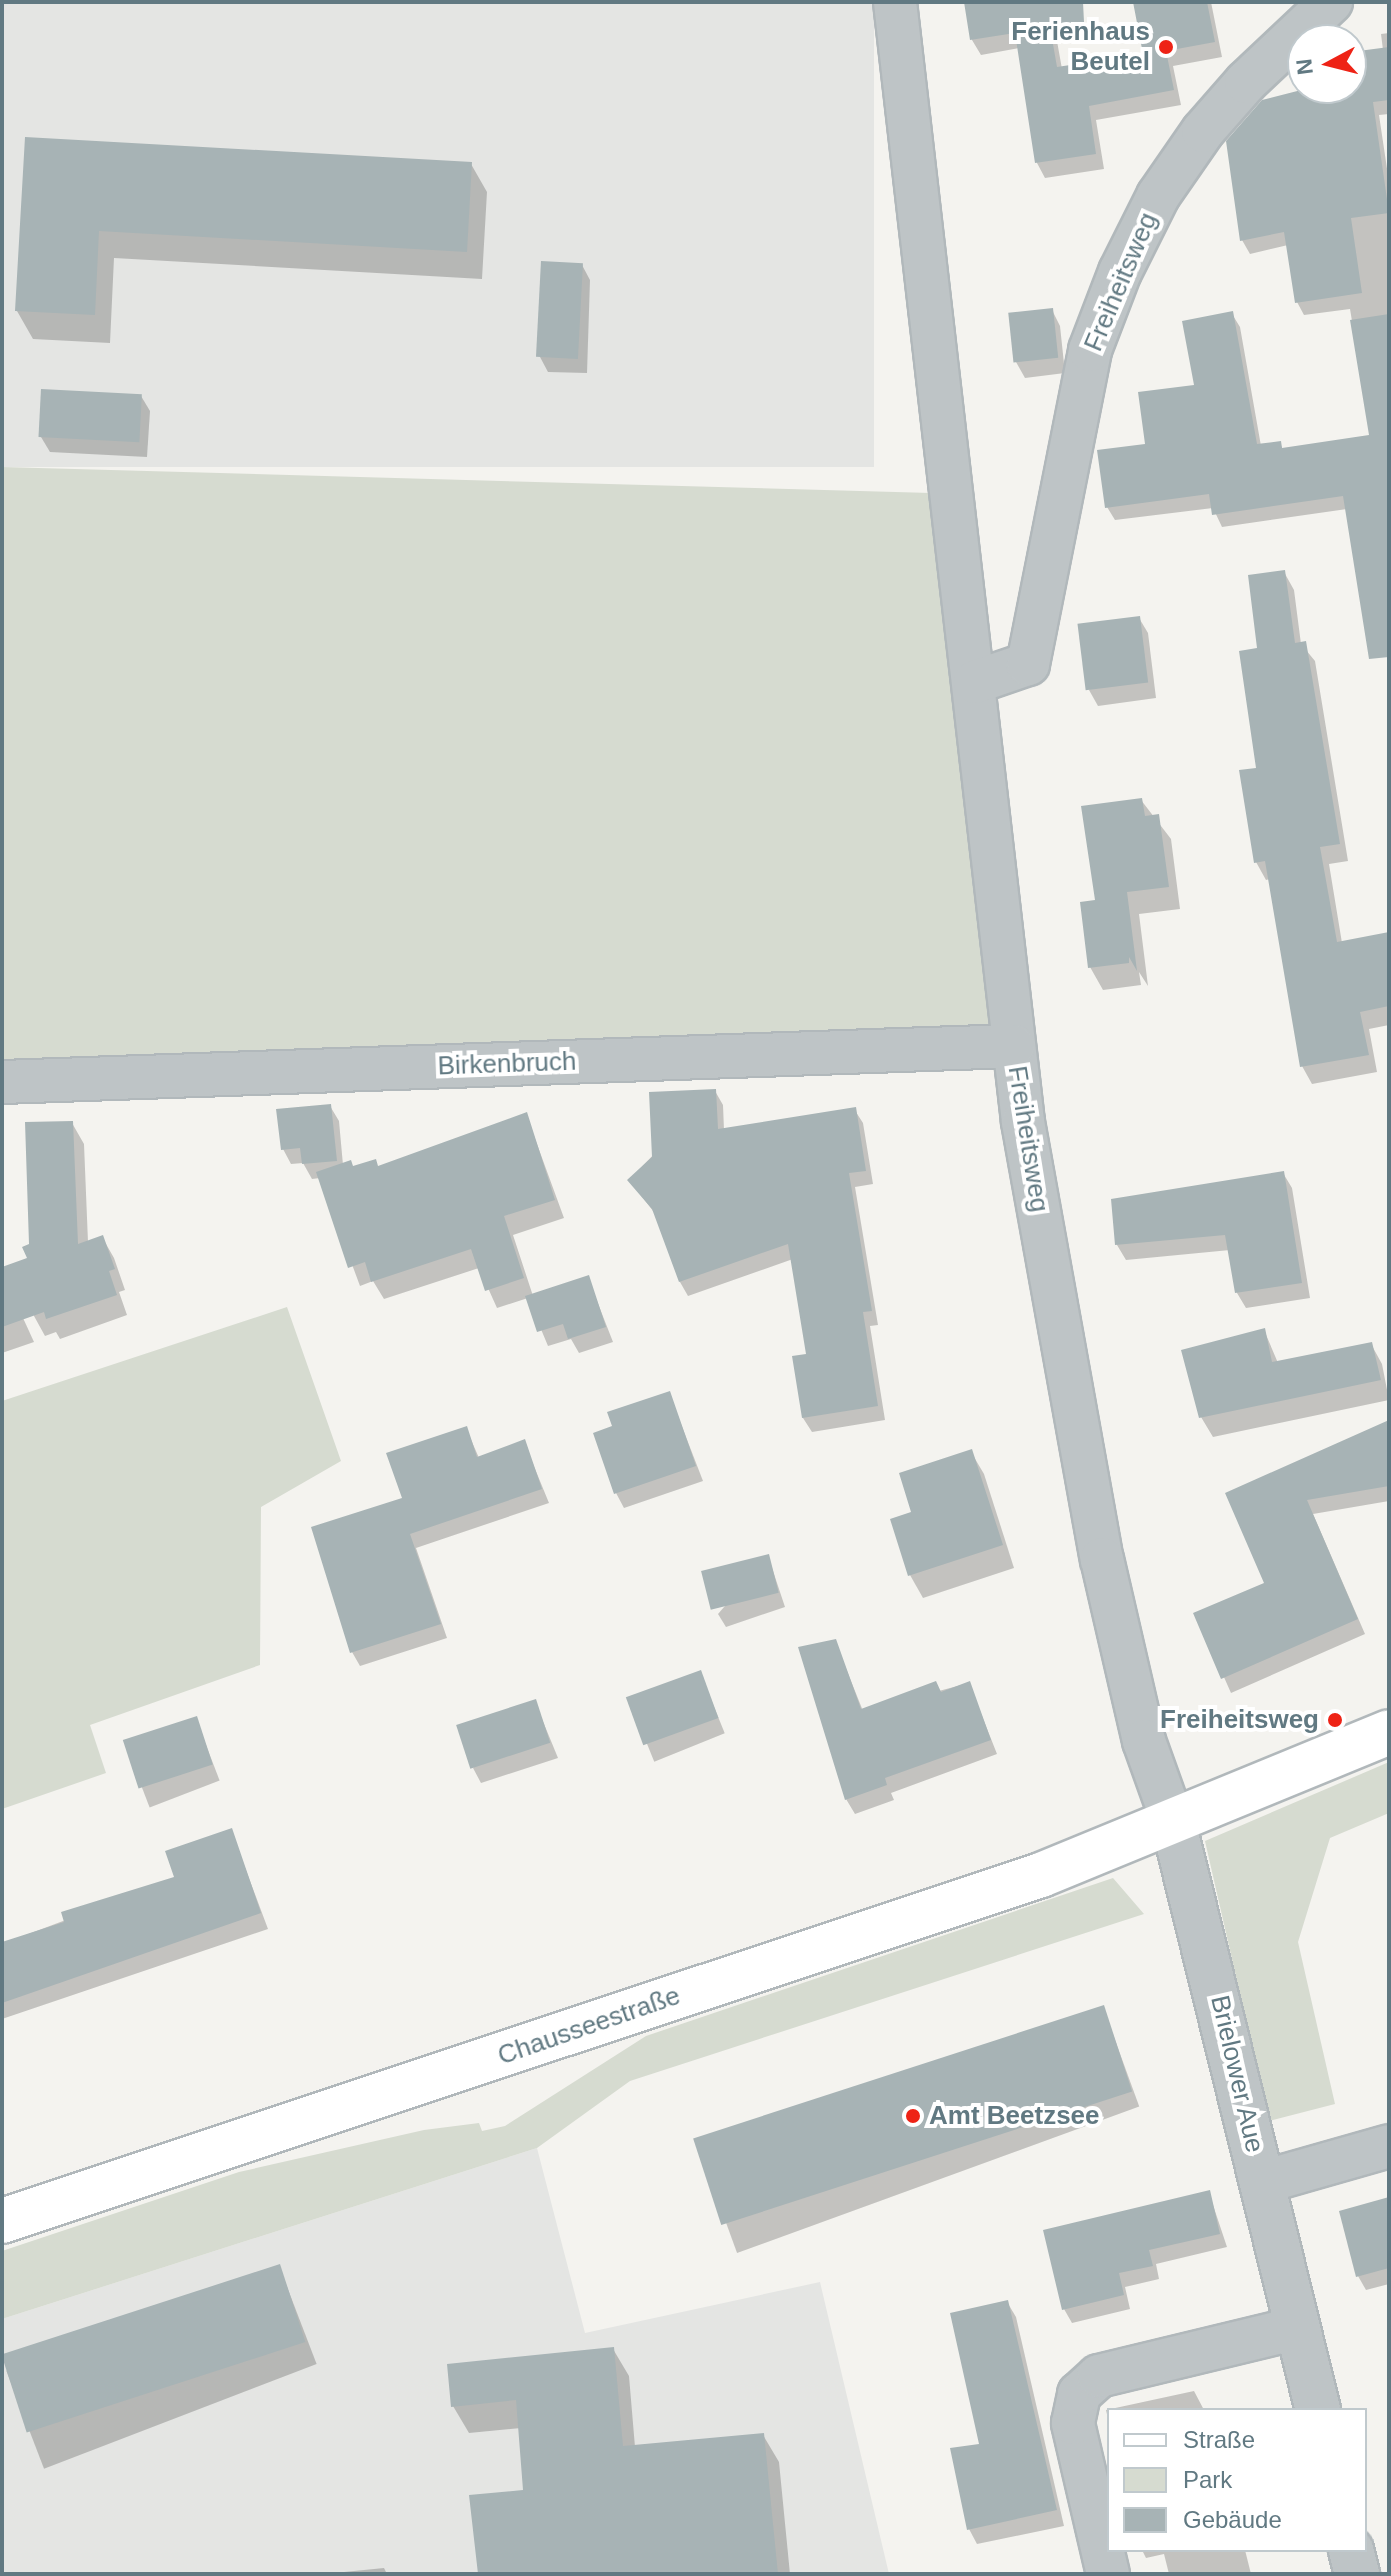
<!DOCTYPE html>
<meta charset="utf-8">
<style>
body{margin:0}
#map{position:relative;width:1391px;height:2576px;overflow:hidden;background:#f4f3ef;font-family:Arial,sans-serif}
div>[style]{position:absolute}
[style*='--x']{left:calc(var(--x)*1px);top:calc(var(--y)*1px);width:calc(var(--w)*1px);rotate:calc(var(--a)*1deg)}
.built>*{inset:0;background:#e4e5e3;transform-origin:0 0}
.green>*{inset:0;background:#d6dbd0}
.shadow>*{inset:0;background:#0003;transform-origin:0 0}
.building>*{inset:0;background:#a7b3b5;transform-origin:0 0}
.roads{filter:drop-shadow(2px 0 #b1b8bb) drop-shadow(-2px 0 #b1b8bb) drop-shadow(0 2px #b1b8bb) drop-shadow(0 -2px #b1b8bb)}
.minor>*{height:42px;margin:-21px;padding:0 21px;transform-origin:21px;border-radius:21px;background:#bec4c6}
.tertiary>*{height:44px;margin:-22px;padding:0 22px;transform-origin:22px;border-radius:22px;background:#bec4c6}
.secondary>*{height:44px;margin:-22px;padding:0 22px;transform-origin:22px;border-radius:22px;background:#fff}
.dots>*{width:22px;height:22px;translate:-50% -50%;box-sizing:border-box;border:4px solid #fff;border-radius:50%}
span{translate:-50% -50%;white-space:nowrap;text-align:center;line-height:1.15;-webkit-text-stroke:8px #fff;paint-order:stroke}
.poi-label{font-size:26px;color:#617982;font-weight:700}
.right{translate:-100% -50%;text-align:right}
.left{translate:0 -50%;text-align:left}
.street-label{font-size:26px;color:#617982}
.frame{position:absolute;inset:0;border:4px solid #617982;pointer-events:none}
.legend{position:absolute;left:1107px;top:2408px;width:260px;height:144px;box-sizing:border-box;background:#fff;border:2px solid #c0c9cd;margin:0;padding:10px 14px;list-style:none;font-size:24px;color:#617982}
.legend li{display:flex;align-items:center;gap:16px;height:40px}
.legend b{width:40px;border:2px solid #c0c9cd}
.north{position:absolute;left:1287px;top:24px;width:80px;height:80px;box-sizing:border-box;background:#fff;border:2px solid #c0c9cd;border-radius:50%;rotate:263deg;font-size:22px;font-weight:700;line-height:32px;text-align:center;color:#617982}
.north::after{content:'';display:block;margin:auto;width:28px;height:36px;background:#ee2316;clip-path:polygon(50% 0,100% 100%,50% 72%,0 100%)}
</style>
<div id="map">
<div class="built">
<i style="left:2px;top:2px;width:872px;height:465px"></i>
<i style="clip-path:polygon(537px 2148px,585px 2333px,820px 2282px,889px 2574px,2px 2574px,2px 2319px)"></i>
</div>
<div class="green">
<i style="clip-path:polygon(2px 467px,931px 493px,992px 1032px,2px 1076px)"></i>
<i style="clip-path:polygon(287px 1307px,341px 1461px,261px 1507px,260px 1665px,90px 1725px,106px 1773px,2px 1809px,2px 1401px)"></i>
<i style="clip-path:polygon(1389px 1762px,1389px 1813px,1330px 1838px,1298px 1942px,1335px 2104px,1269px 2121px,1205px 1841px)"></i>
<i style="clip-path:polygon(1113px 1878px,1144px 1914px,630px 2081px,537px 2148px,2px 2319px,2px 2251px,239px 2172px,424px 2130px,479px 2123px,482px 2131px,505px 2126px,646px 2036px)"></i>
</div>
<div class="shadow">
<i style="clip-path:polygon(966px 2px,1050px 2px,1062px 69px,1146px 56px,1135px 2px,1211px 2px,1222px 57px,1173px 66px,1181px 105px,1096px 120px,1104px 169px,1045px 178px,1037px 163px,1019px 48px,981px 55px,972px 40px)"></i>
<i style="clip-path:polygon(1389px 33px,1389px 114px,1379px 115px,1389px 182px,1389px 620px,1347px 509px,1222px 527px,1213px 508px,1115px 520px,1107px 507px,1147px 446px,1197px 387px,1232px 314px,1240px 327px,1261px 446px,1280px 443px,1283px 450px,1371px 436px,1350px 309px,1304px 315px,1297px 302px,1288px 245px,1250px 254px,1242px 240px,1311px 88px,1351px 88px,1351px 54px,1383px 50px,1381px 34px)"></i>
<i style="clip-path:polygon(27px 139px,471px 164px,487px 192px,482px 279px,114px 258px,110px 343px,33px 339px,17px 311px)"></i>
<i style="clip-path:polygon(582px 265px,590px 280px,587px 373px,548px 372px,540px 357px)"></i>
<i style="clip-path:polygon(1052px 310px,1060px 326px,1065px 373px,1025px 378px,1016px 362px)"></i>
<i style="clip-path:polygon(141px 396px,150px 411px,147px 457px,50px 452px,41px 437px)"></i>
<i style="clip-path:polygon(1284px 572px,1294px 590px,1301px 644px,1315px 661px,1348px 861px,1329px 864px,1342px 943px,1389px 941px,1389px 1025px,1369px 1029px,1377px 1072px,1312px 1084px,1302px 1066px,1270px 879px,1266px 880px,1256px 862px,1259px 650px)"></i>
<i style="clip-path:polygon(1139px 618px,1148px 633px,1156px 698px,1098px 706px,1089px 690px)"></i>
<i style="clip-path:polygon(1141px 800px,1171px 839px,1180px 909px,1139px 914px,1148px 986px,1139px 972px,1141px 985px,1103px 990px,1090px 967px,1097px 902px)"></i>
<i style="clip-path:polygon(715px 1091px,723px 1105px,724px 1130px,854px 1109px,863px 1123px,873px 1184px,855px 1187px,878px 1325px,870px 1326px,885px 1420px,812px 1432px,803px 1418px,808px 1356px,793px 1259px,688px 1296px,680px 1282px,657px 1216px,629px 1180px)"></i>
<i style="clip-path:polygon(330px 1106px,339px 1121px,343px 1165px,353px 1168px,378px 1168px,526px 1114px,564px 1218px,513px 1235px,533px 1296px,588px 1278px,613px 1342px,579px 1353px,571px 1339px,548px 1346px,528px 1298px,497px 1308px,479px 1268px,384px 1299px,373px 1281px,360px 1286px,320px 1178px,312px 1179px,303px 1163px,291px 1164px,283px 1149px)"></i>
<i style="clip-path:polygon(72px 1123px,84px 1144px,88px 1242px,102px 1237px,114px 1258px,125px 1290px,119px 1292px,127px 1315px,60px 1339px,56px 1332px,45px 1336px,34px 1316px,27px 1124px)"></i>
<i style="clip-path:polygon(1283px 1173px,1292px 1188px,1310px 1298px,1246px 1308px,1237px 1293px,1230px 1250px,1126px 1260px,1117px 1245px,1113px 1201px)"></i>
<i style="clip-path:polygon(2px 1272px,34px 1342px,2px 1353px)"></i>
<i style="clip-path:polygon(1264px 1330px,1278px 1363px,1371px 1344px,1382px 1364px,1389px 1400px,1213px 1437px,1201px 1417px)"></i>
<i style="clip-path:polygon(669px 1393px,703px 1481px,624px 1508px,616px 1493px)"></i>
<i style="clip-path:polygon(1389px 1423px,1389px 1501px,1313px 1514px,1365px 1634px,1231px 1693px,1196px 1614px,1266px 1584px,1227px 1494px)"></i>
<i style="clip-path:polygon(466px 1428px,479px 1458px,524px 1442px,549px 1503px,416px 1548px,447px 1638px,360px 1666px,352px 1652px,404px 1499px)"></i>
<i style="clip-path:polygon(971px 1452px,984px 1474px,1014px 1568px,923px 1598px,910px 1575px,914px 1513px)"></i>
<i style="clip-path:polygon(768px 1556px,785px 1607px,726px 1627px,718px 1614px)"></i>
<i style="clip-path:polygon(835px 1641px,863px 1711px,969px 1683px,997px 1754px,891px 1793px,894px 1800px,855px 1814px,846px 1799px)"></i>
<i style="left:700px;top:1672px;width:66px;height:76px;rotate:68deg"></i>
<i style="clip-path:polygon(535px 1702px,558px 1758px,481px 1783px,473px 1768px)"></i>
<i style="left:196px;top:1719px;width:66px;height:75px;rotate:69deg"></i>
<i style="clip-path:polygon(231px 1830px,268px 1929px,2px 2019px,2px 1944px,177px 1878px)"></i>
<i style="left:1103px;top:2007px;width:106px;height:428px;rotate:70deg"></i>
<i style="clip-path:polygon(1209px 2193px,1227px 2247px,1156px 2264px,1159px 2279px,1125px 2287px,1130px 2309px,1072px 2323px,1064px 2309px)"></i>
<i style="clip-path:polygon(1389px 2200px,1389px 2284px,1366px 2290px,1358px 2276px)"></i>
<i style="left:279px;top:2266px;width:105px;height:292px;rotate:69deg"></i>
<i style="clip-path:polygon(1007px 2302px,1016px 2317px,1064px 2526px,977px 2544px,969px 2529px)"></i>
<i style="clip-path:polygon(613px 2349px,629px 2376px,635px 2447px,763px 2435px,779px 2462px,790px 2574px,480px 2574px,526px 2492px,521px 2428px,469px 2433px,453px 2406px)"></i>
<i style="clip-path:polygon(1194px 2391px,1204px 2410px,1109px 2410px,1109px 2423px,1106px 2410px)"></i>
<i style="clip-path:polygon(1142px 2550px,1245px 2550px,1251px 2574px,1169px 2574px,1164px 2554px,1146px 2558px)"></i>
<i style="clip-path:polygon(384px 2568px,387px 2574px,324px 2574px)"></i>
</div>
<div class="building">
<i style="clip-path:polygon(964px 2px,1083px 2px,1084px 22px,1050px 27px,1057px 67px,1143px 54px,1133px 2px,1207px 2px,1215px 42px,1166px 51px,1174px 90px,1089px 106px,1096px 154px,1035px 163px,1015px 33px,970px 40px)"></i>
<i style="clip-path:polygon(1389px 47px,1389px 100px,1373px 102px,1389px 213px,1351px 218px,1362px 293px,1295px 303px,1284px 232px,1240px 241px,1226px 141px,1262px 100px,1309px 88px,1351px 88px,1351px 52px)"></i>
<i style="clip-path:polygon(25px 137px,472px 162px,467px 252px,99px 231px,95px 315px,15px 311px)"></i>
<i style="left:541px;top:261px;width:42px;height:96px;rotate:3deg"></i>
<i style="left:1053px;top:308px;width:50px;height:45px;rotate:84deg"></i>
<i style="clip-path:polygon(1233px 311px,1257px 444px,1281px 441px,1282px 448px,1369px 435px,1350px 320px,1389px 314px,1389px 657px,1369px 659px,1343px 496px,1212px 515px,1209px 494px,1105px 508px,1097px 450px,1145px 444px,1138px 392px,1194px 385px,1182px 321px)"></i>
<i style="left:41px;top:389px;width:101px;height:48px;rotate:3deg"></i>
<i style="clip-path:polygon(1285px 570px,1295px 643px,1306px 641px,1340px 844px,1320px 847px,1337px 942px,1389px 932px,1389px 1006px,1360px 1012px,1369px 1055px,1300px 1067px,1265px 861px,1254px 863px,1239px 770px,1256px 768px,1239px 651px,1257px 648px,1248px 575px)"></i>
<i style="left:1140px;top:616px;width:67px;height:63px;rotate:83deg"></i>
<i style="clip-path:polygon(1142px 798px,1145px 816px,1159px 814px,1169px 887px,1127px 892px,1137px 971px,1129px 957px,1129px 963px,1088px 968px,1080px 902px,1095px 900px,1081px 806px)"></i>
<i style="clip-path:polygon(716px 1089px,718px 1129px,856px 1107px,866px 1171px,849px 1173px,872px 1311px,863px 1312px,878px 1406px,802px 1418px,792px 1356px,806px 1354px,788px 1244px,679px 1282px,652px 1209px,627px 1180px,652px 1157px,649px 1092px)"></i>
<i style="clip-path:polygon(331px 1104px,337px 1161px,302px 1164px,300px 1148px,281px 1150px,276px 1109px)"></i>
<i style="clip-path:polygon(527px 1112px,555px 1200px,504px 1216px,524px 1278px,485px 1291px,471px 1249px,371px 1282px,365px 1262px,348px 1268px,316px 1172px,351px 1160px,353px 1166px,376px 1159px,378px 1166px)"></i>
<i style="clip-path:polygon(73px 1121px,78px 1244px,103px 1235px,115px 1269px,109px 1271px,117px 1295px,46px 1319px,44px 1312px,2px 1327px,2px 1267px,27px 1258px,22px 1247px,29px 1244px,25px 1122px)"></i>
<i style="clip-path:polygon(1284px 1171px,1302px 1283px,1235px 1293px,1225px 1235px,1115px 1245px,1111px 1199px)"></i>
<i style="clip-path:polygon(589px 1275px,606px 1327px,568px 1339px,563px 1324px,537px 1332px,525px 1296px)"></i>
<i style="clip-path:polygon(1265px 1328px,1272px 1362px,1372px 1342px,1381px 1380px,1199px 1418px,1181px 1350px)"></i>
<i style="clip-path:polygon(670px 1391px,696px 1466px,614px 1494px,593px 1433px,612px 1426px,607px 1412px)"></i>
<i style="clip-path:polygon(1389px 1420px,1389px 1486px,1307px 1500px,1358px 1619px,1221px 1679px,1193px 1613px,1264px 1583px,1225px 1493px)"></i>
<i style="clip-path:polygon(467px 1426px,477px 1457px,525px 1439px,542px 1489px,410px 1534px,441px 1624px,350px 1653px,311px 1527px,402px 1498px,386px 1453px)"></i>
<i style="clip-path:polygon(972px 1449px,1003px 1545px,908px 1576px,890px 1519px,911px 1512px,899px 1473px)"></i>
<i style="left:769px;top:1554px;width:40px;height:70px;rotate:76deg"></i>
<i style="clip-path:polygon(836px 1639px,861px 1709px,936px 1681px,941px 1692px,970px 1681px,991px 1740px,885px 1778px,887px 1785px,845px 1800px,798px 1647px)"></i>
<i style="left:701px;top:1670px;width:51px;height:80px;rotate:70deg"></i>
<i style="left:536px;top:1699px;width:46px;height:84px;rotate:72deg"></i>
<i style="left:197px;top:1716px;width:51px;height:78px;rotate:72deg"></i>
<i style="clip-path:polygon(232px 1828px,261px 1913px,2px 2003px,2px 1942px,64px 1922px,61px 1912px,174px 1877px,165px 1851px)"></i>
<i style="left:1104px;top:2005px;width:91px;height:432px;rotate:72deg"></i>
<i style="clip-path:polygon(1210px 2190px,1220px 2234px,1149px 2250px,1153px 2266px,1119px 2273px,1124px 2295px,1062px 2310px,1043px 2230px)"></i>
<i style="clip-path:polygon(1389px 2197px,1389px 2268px,1356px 2277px,1339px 2211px)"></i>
<i style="left:280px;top:2264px;width:82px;height:293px;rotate:72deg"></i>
<i style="clip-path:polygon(1008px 2300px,1057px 2510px,967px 2530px,950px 2448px,979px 2444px,950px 2313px)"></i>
<i style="clip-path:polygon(614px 2347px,623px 2446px,764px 2433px,778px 2574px,478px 2574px,469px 2495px,523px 2490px,516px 2400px,451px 2407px,447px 2364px)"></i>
</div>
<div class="roads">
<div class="minor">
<i style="--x:895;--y:2;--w:1127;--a:83.48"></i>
<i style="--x:1023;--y:1122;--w:444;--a:79.8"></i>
<i style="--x:1102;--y:1559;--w:187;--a:77"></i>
<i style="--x:1144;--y:1741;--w:86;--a:70.3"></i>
<i style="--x:975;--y:682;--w:56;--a:-18.8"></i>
<i style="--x:1028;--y:664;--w:320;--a:-78.8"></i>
<i style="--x:1090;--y:350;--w:84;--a:-69"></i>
<i style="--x:1120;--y:272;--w:85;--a:-63.4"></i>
<i style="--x:1158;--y:196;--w:79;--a:-55.3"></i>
<i style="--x:1203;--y:131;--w:65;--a:-48.7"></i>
<i style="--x:1246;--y:82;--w:117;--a:-43.3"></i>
<i style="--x:2;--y:1082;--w:1012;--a:-2.04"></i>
<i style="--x:1263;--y:2182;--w:131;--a:-15.9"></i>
<i style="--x:1108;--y:2574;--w:155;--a:-103.1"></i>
<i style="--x:1073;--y:2423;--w:30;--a:-78"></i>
<i style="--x:1079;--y:2394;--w:27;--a:-42"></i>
<i style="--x:1099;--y:2376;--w:205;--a:-13.6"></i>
</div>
<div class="tertiary">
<i style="--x:1173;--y:1822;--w:606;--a:76.15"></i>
<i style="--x:1351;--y:2550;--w:25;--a:76"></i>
</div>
<div class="secondary">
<i style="--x:2;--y:2221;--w:1095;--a:-18.42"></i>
<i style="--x:1041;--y:1875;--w:376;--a:-22.3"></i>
</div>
</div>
<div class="dots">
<i style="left:1166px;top:47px;background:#ee2316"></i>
<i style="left:1335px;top:1720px;background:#ee2316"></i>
<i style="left:913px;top:2116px;background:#ee2316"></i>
</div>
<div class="poi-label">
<span class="right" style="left:1150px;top:47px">Ferienhaus<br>Beutel</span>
<span class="right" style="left:1319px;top:1720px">Freiheitsweg</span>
<span class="left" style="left:929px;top:2116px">Amt Beetzsee</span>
</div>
<div class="street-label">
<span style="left:1121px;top:282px;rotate:-67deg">Freiheitsweg</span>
<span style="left:507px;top:1064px;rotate:-2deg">Birkenbruch</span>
<span style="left:1028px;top:1139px;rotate:81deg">Freiheitsweg</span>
<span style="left:589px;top:2026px;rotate:-19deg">Chausseestraße</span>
<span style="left:1237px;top:2074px;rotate:77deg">Brielower Aue</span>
</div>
<div class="frame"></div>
<ul class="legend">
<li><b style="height:10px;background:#fff"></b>Straße</li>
<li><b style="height:22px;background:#d6dbd0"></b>Park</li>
<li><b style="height:22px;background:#a7b3b5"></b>Gebäude</li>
</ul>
<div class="north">N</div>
</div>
